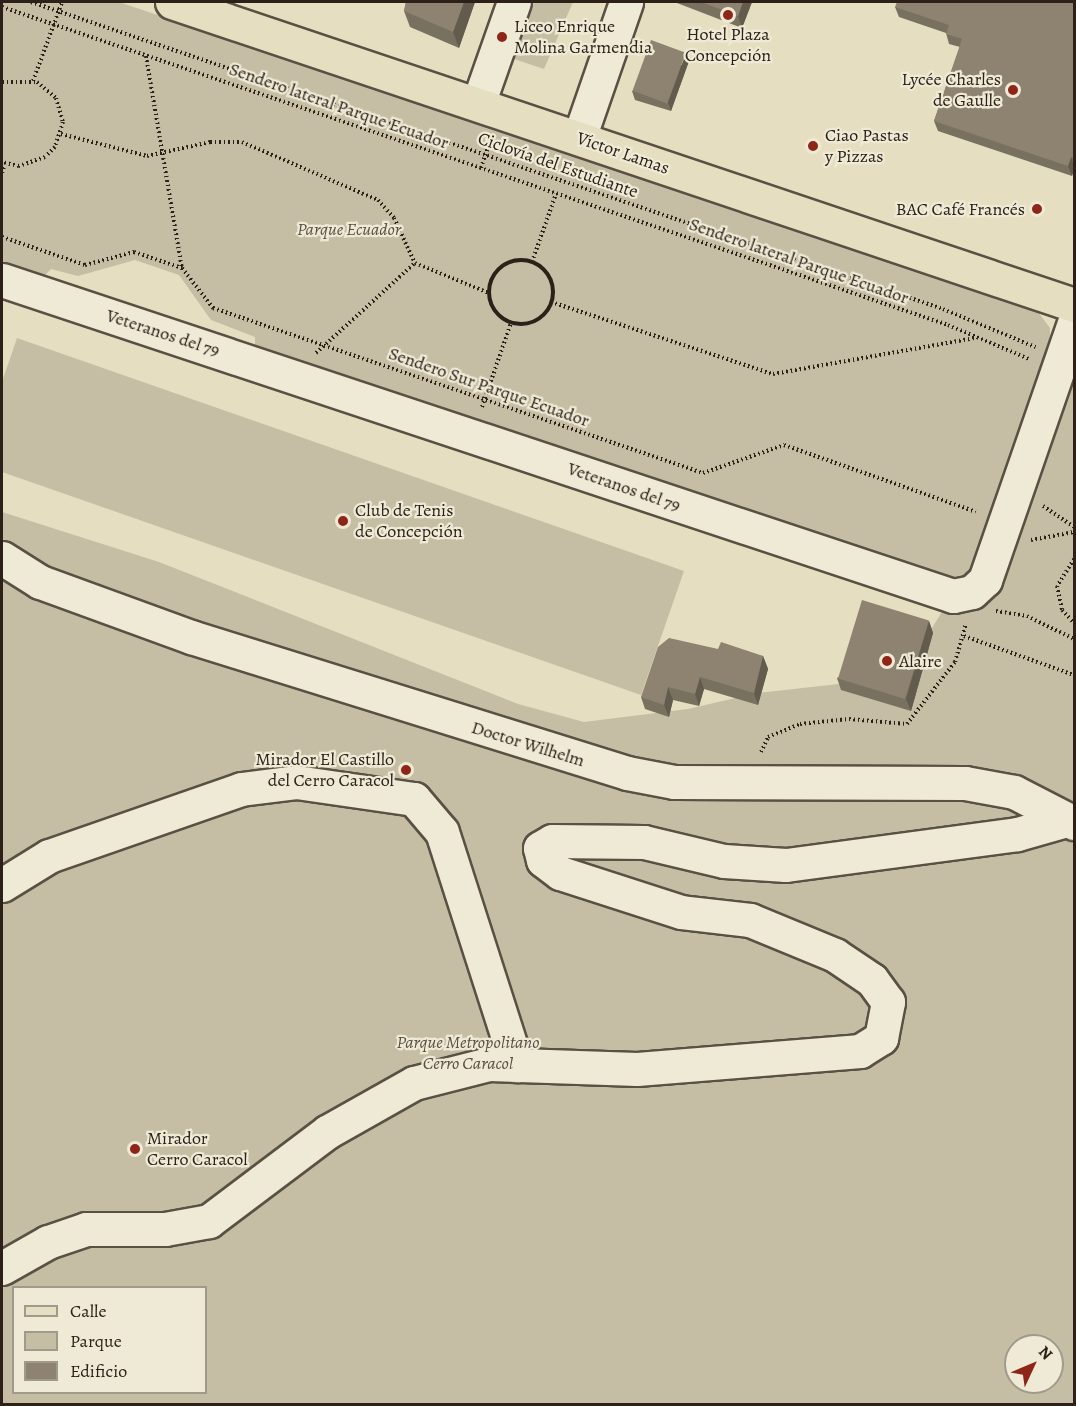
<!DOCTYPE html>
<meta charset="utf-8">
<style>
body{margin:0}
#map{position:relative;width:1076px;height:1406px;overflow:hidden;background:#e6dec0;font-family:Alegreya,serif}
div>[style]{position:absolute}
[style*='--x']{left:calc(var(--x)*1px);top:calc(var(--y)*1px);width:calc(var(--w)*1px);rotate:calc(var(--a)*1deg)}
.green>*{inset:0;background:#c6bea4}
.path>*{height:4px;margin-top:-2px;transform-origin:0;background:repeating-linear-gradient(90deg,#2c2019 0 1.5px,transparent 0 4.5px)}
.path>.ring{margin:-2px;padding:0;box-sizing:content-box;background:none;border:4px solid #2c2019;border-radius:50%}
.roads{filter:drop-shadow(2px 0 #5a5043) drop-shadow(-2px 0 #5a5043) drop-shadow(0 2px #5a5043) drop-shadow(0 -2px #5a5043)}
.minor>*{height:33px;margin:-16.5px;padding:0 16.5px;transform-origin:16.5px;border-radius:16.5px;background:#efead6}
.major>*{height:33px;margin:-16.5px;padding:0 16.5px;transform-origin:16.5px;border-radius:16.5px;background:#e6dec0}
.wall>*{inset:0;background:#797160}
.shaded-wall>*{inset:0;background:#635c4e}
.building>*{inset:0;background:#8d8370;transform-origin:0 0}
.dots>*{width:16px;height:16px;translate:-50% -50%;box-sizing:border-box;border:3px solid #efead6;border-radius:50%}
span{translate:-50% -50%;white-space:nowrap;text-align:center;line-height:1.15;-webkit-text-stroke:4.5px #efead6;paint-order:stroke}
.poi-label{font-size:18px;color:#2c2019}
.left{translate:0 -50%;text-align:left}
.right{translate:-100% -50%;text-align:right}
.street-label{font-size:18px;color:#2c2019}
.park-label{font-size:18px;color:#5a4f43;font-style:italic}
.frame{position:absolute;inset:0;border:3px solid #2c2019;pointer-events:none}
.legend{position:absolute;left:12px;top:1286px;width:195px;height:108px;box-sizing:border-box;background:#efead6;border:2px solid #a1998a;margin:0;padding:8px 10px;list-style:none;font-size:18px;color:#2c2019}
.legend li{display:flex;align-items:center;gap:12px;height:30px}
.legend b{width:30px;border:2px solid #a1998a}
.north{position:absolute;left:1004px;top:1334px;width:60px;height:60px;box-sizing:border-box;background:#efead6;border:2px solid #a1998a;border-radius:50%;rotate:46deg;font-size:16px;font-weight:700;line-height:24px;text-align:center;color:#2c2019}
.north::after{content:'';display:block;margin:auto;width:21px;height:27px;background:#8f2418;clip-path:polygon(50% 0,100% 100%,50% 72%,0 100%)}
</style>
<div id="map">
<div class="green">
<i style="clip-path:polygon(2px 2px,119px 2px,1038px 312px,1050px 328px,1050px 342px,971px 571px,959px 581px,255px 347px,255px 337px,211px 320px,179px 275px,135px 260px,78px 276px,51px 269px,44px 276px,2px 262px)"></i>
<i style="clip-path:polygon(534px 2px,573px 2px,544px 69px,514px 59px)"></i>
<i style="clip-path:polygon(17px 338px,684px 571px,641px 695px,2px 472px,2px 382px)"></i>
<i style="clip-path:polygon(evenodd,1074px 373px,1074px 1404px,2px 1404px,2px 512px,159px 562px,518px 704px,584px 722px,688px 709px,757px 693px,902px 677px,943px 610px,975px 607px,992px 598px,1002px 583px,1074px 373px,14px 1288px,206px 1288px,206px 1392px,14px 1392px,14px 1288px,1074px 373px,1016px 1346px,1052px 1346px,1052px 1382px,1016px 1382px,1016px 1346px)"></i>
</div>
<div class="path">
<i style="--x:31;--y:2;--w:962;--a:18.6"></i>
<i style="--x:943;--y:309;--w:100;--a:22.4"></i>
<i style="--x:2;--y:7;--w:998;--a:18.58"></i>
<i style="--x:948;--y:325;--w:88;--a:22.8"></i>
<i style="--x:146;--y:56;--w:215;--a:80.4"></i>
<i style="--x:33;--y:81;--w:84;--a:-69.8"></i>
<i style="--x:2;--y:82;--w:35;--a:0"></i>
<i style="--x:37;--y:82;--w:25;--a:40"></i>
<i style="--x:56;--y:98;--w:25;--a:74"></i>
<i style="--x:63;--y:122;--w:26;--a:108"></i>
<i style="--x:55;--y:147;--w:14;--a:135"></i>
<i style="--x:45;--y:157;--w:28;--a:161"></i>
<i style="--x:19;--y:166;--w:17;--a:-167"></i>
<i style="--x:61;--y:134;--w:89;--a:14.3"></i>
<i style="--x:147;--y:156;--w:65;--a:-12.5"></i>
<i style="--x:210;--y:142;--w:32;--a:0"></i>
<i style="--x:242;--y:142;--w:148;--a:23.1"></i>
<i style="--x:378;--y:200;--w:24;--a:48"></i>
<i style="--x:394;--y:218;--w:50;--a:65"></i>
<i style="--x:415;--y:263;--w:80;--a:22.1"></i>
<i style="--x:481;--y:168;--w:28;--a:-72"></i>
<i style="--x:2;--y:173;--w:9;--a:-72"></i>
<i style="--x:2;--y:237;--w:88;--a:18.6"></i>
<i style="--x:85;--y:265;--w:51;--a:-14.9"></i>
<i style="--x:134;--y:252;--w:51;--a:18.4"></i>
<i style="--x:182;--y:268;--w:51;--a:52.2"></i>
<i style="--x:213;--y:308;--w:517;--a:18.61"></i>
<i style="--x:703;--y:473;--w:86;--a:-19.1"></i>
<i style="--x:784;--y:445;--w:203;--a:19.2"></i>
<i class="ring" style="left:489px;top:260px;width:60px;height:60px"></i>
<i style="--x:532;--y:262;--w:72;--a:-70.6"></i>
<i style="--x:551;--y:302;--w:233;--a:18"></i>
<i style="--x:773;--y:374;--w:205;--a:-10.1"></i>
<i style="--x:316;--y:353;--w:134;--a:-42.3"></i>
<i style="--x:482;--y:407;--w:89;--a:-71"></i>
<i style="--x:1043;--y:506;--w:37;--a:34"></i>
<i style="--x:1031;--y:540;--w:44;--a:-10.5"></i>
<i style="--x:1074;--y:559;--w:32;--a:122"></i>
<i style="--x:1057;--y:586;--w:25;--a:78"></i>
<i style="--x:1062;--y:610;--w:18;--a:47"></i>
<i style="--x:996;--y:611;--w:31;--a:9"></i>
<i style="--x:1027;--y:616;--w:52;--a:26.1"></i>
<i style="--x:964;--y:636;--w:117;--a:19.5"></i>
<i style="--x:761;--y:752;--w:17;--a:-65"></i>
<i style="--x:768;--y:737;--w:35;--a:-22"></i>
<i style="--x:800;--y:724;--w:49;--a:-5.8"></i>
<i style="--x:849;--y:719;--w:58;--a:4.9"></i>
<i style="--x:907;--y:724;--w:78;--a:-52.3"></i>
<i style="--x:955;--y:662;--w:40;--a:-74"></i>
</div>
<div class="roads">
<div class="minor">
<i style="--x:478;--y:104;--w:108;--a:-70.6"></i>
<i style="--x:579;--y:138;--w:144;--a:-70.9"></i>
<i style="--x:2;--y:280;--w:1002;--a:18.38"></i>
<i style="--x:953;--y:596;--w:19;--a:-12"></i>
<i style="--x:972;--y:592;--w:18;--a:-43"></i>
<i style="--x:985;--y:580;--w:272;--a:-70.9"></i>
<i style="--x:2;--y:558;--w:45;--a:32.3"></i>
<i style="--x:40;--y:582;--w:161;--a:20"></i>
<i style="--x:191;--y:637;--w:457;--a:17.3"></i>
<i style="--x:627;--y:773;--w:48;--a:10.8"></i>
<i style="--x:674;--y:782;--w:291;--a:0.2"></i>
<i style="--x:965;--y:783;--w:50;--a:10.4"></i>
<i style="--x:1014;--y:792;--w:68;--a:27.3"></i>
<i style="--x:2;--y:885;--w:55;--a:-31.7"></i>
<i style="--x:49;--y:856;--w:203;--a:-19.2"></i>
<i style="--x:241;--y:789;--w:55;--a:-7.3"></i>
<i style="--x:296;--y:782;--w:119;--a:8.2"></i>
<i style="--x:414;--y:799;--w:43;--a:49.7"></i>
<i style="--x:442;--y:832;--w:245;--a:72.2"></i>
<i style="--x:2;--y:1268;--w:53;--a:-29.5"></i>
<i style="--x:48;--y:1242;--w:40;--a:-18.9"></i>
<i style="--x:86;--y:1229;--w:79;--a:0"></i>
<i style="--x:165;--y:1229;--w:45;--a:-10.3"></i>
<i style="--x:209;--y:1221;--w:148;--a:-37"></i>
<i style="--x:327;--y:1132;--w:100;--a:-29.4"></i>
<i style="--x:414;--y:1083;--w:77;--a:-14.2"></i>
<i style="--x:489;--y:1064;--w:148;--a:1.9"></i>
<i style="--x:637;--y:1069;--w:224;--a:-4.6"></i>
<i style="--x:860;--y:1051;--w:25;--a:-32"></i>
<i style="--x:881;--y:1038;--w:37;--a:-79"></i>
<i style="--x:888;--y:1002;--w:27;--a:-126"></i>
<i style="--x:872;--y:980;--w:45;--a:-146"></i>
<i style="--x:835;--y:955;--w:92;--a:-157.6"></i>
<i style="--x:750;--y:920;--w:69;--a:-173.4"></i>
<i style="--x:681;--y:912;--w:127;--a:-162.1"></i>
<i style="--x:560;--y:873;--w:21;--a:-143"></i>
<i style="--x:543;--y:860;--w:12;--a:-104"></i>
<i style="--x:540;--y:848;--w:14;--a:-30"></i>
<i style="--x:552;--y:841;--w:92;--a:0.6"></i>
<i style="--x:644;--y:842;--w:82;--a:13.4"></i>
<i style="--x:724;--y:861;--w:62;--a:3.7"></i>
<i style="--x:786;--y:865;--w:233;--a:-7.6"></i>
<i style="--x:1017;--y:834;--w:51;--a:-15.9"></i>
</div>
<div class="major">
<i style="--x:172;--y:2;--w:952;--a:18.57"></i>
</div>
</div>
<div class="wall">
<i style="clip-path:polygon(406px 2px,475px 2px,459px 48px,410px 27px,404px 11px)"></i>
<i style="clip-path:polygon(676px 2px,752px 2px,742px 28px,677px 3px)"></i>
<i style="clip-path:polygon(1074px 2px,1074px 169px,1072px 176px,938px 131px,934px 121px,960px 47px,949px 44px,946px 33px,899px 17px,895px 7px)"></i>
<i style="clip-path:polygon(689px 61px,671px 111px,635px 100px,632px 91px)"></i>
<i style="clip-path:polygon(929px 621px,933px 633px,911px 711px,841px 690px,837px 678px)"></i>
<i style="clip-path:polygon(718px 649px,763px 656px,768px 669px,758px 705px,704px 689px,699px 706px,673px 700px,669px 717px,645px 709px,641px 697px)"></i>
</div>
<div class="shaded-wall">
<i style="clip-path:polygon(464px 2px,475px 2px,459px 48px,453px 32px)"></i>
<i style="clip-path:polygon(743px 2px,752px 2px,742px 28px,738px 16px)"></i>
<i style="clip-path:polygon(686px 53px,689px 61px,671px 111px,668px 102px)"></i>
<i style="clip-path:polygon(1071px 157px,1074px 165px,1074px 169px,1072px 176px,1068px 166px)"></i>
<i style="clip-path:polygon(929px 621px,933px 633px,911px 711px,906px 699px)"></i>
<i style="clip-path:polygon(763px 656px,768px 669px,758px 705px,754px 693px)"></i>
<i style="clip-path:polygon(700px 677px,704px 689px,699px 706px,695px 694px)"></i>
<i style="clip-path:polygon(668px 687px,673px 700px,669px 717px,664px 705px)"></i>
</div>
<div class="building">
<i style="clip-path:polygon(406px 2px,464px 2px,453px 32px,404px 11px)"></i>
<i style="clip-path:polygon(701px 2px,743px 2px,738px 16px)"></i>
<i style="clip-path:polygon(897px 2px,1074px 2px,1074px 158px,1071px 157px,1068px 166px,934px 121px,962px 39px,946px 34px,949px 25px,895px 7px)"></i>
<i style="left:651px;top:40px;width:37px;height:54px;rotate:20deg"></i>
<i style="left:862px;top:600px;width:70px;height:82px;rotate:17deg"></i>
<i style="clip-path:polygon(669px 638px,718px 649px,721px 642px,763px 656px,754px 693px,700px 677px,695px 694px,668px 687px,664px 705px,641px 697px,658px 647px)"></i>
</div>
<div class="dots">
<i style="left:728px;top:15px;background:#8f2418"></i>
<i style="left:502px;top:37px;background:#8f2418"></i>
<i style="left:1013px;top:90px;background:#8f2418"></i>
<i style="left:813px;top:146px;background:#8f2418"></i>
<i style="left:1037px;top:209px;background:#8f2418"></i>
<i style="left:343px;top:521px;background:#8f2418"></i>
<i style="left:887px;top:661px;background:#8f2418"></i>
<i style="left:406px;top:770px;background:#8f2418"></i>
<i style="left:135px;top:1149px;background:#8f2418"></i>
</div>
<div class="poi-label">
<span class="left" style="left:514px;top:37px">Liceo Enrique<br>Molina Garmendia</span>
<span style="left:728px;top:45px">Hotel Plaza<br>Concepción</span>
<span class="right" style="left:1001px;top:90px">Lycée Charles<br>de Gaulle</span>
<span class="left" style="left:825px;top:146px">Ciao Pastas<br>y Pizzas</span>
<span class="right" style="left:1025px;top:209px">BAC Café Francés</span>
<span class="left" style="left:355px;top:521px">Club de Tenis<br>de Concepción</span>
<span class="left" style="left:899px;top:661px">Alaire</span>
<span class="right" style="left:394px;top:770px">Mirador El Castillo<br>del Cerro Caracol</span>
<span class="left" style="left:147px;top:1149px">Mirador<br>Cerro Caracol</span>
</div>
<div class="street-label">
<span style="left:339px;top:106px;rotate:19deg">Sendero lateral Parque Ecuador</span>
<span style="left:623px;top:153px;rotate:19deg">Víctor Lamas</span>
<span style="left:558px;top:165px;rotate:19deg">Ciclovía del Estudiante</span>
<span style="left:799px;top:261px;rotate:19deg">Sendero lateral Parque Ecuador</span>
<span style="left:163px;top:333px;rotate:18deg">Veteranos del 79</span>
<span style="left:489px;top:387px;rotate:19deg">Sendero Sur Parque Ecuador</span>
<span style="left:624px;top:487px;rotate:19deg">Veteranos del 79</span>
<span style="left:528px;top:744px;rotate:17deg">Doctor Wilhelm</span>
</div>
<div class="park-label">
<span style="left:349px;top:229px">Parque Ecuador</span>
<span style="left:468px;top:1053px">Parque Metropolitano<br>Cerro Caracol</span>
</div>
<div class="frame"></div>
<ul class="legend">
<li><b style="height:8px;background:#e6dec0"></b>Calle</li>
<li><b style="height:16px;background:#c6bea4"></b>Parque</li>
<li><b style="height:16px;background:#8d8370"></b>Edificio</li>
</ul>
<div class="north">N</div>
</div>
